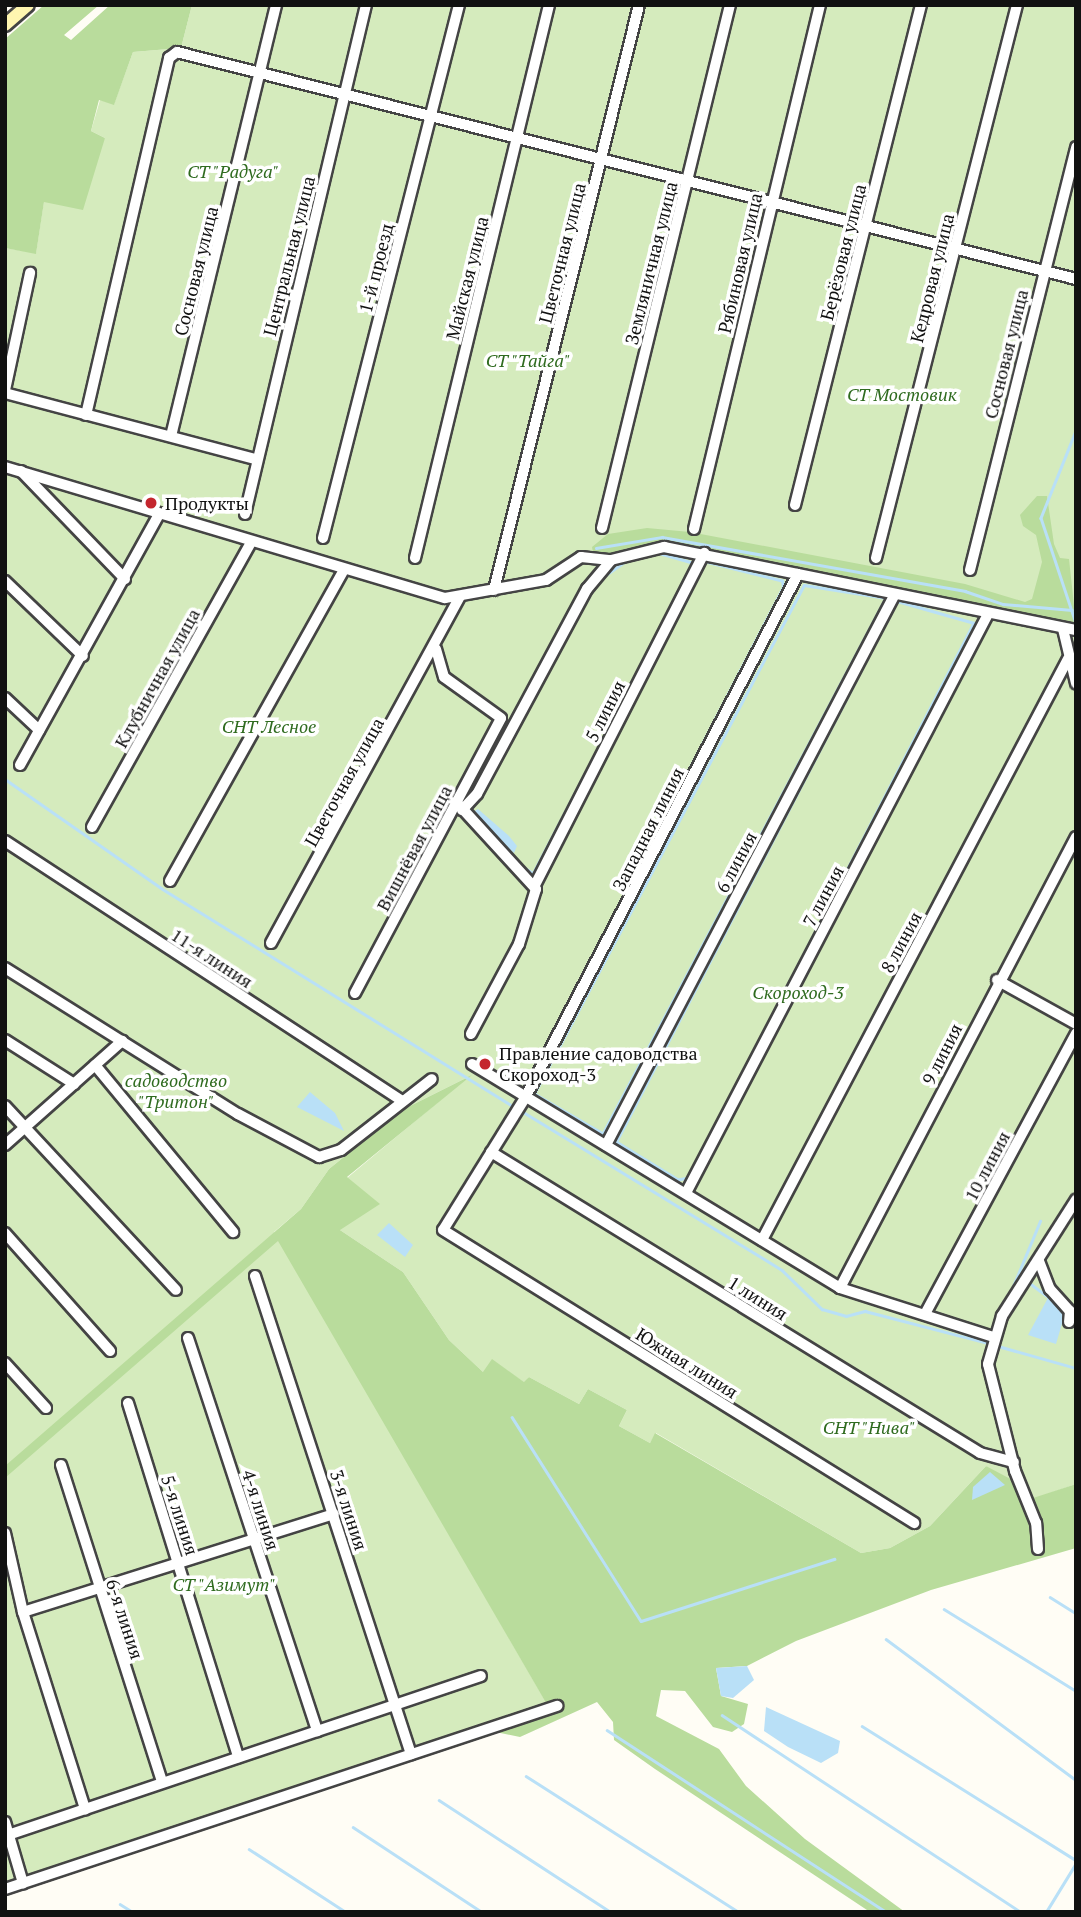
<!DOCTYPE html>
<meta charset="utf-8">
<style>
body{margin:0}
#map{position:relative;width:1081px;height:1917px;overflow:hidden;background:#fffdf5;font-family:"PT Serif",serif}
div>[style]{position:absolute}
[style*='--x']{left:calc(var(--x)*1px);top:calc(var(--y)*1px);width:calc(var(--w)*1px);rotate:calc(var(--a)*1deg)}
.green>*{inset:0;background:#d5ebbd}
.forest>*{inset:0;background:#b9dc9c}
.water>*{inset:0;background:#b9e0f7}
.stream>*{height:2.5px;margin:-1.25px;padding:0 1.25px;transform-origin:1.25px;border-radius:1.25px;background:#b9e0f7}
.roads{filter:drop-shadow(2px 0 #444) drop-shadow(-2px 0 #444) drop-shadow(0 2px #444) drop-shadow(0 -2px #444)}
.minor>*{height:10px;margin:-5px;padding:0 5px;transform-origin:5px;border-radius:5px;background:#fff}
.secondary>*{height:12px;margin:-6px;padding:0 6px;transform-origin:6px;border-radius:6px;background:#fff6b0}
.dots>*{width:19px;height:19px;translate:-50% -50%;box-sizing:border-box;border:4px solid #fff;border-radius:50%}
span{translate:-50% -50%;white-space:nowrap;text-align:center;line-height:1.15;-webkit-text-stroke:7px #fff;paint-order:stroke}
.park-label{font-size:18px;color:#2f6b1f;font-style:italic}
.street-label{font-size:18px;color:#111}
.poi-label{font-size:18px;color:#111}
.left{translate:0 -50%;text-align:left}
.frame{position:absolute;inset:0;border:7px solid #111;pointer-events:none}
</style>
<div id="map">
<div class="green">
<i style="clip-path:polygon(192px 5px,1076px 5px,1076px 1484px,1030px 1500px,986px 1466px,930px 1526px,890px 1548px,861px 1553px,656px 1433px,650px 1443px,619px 1426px,627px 1410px,588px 1389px,579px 1404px,529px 1377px,525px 1383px,492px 1360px,484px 1373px,449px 1340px,403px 1272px,340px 1230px,347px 1178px,468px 1077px,402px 1110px,329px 1169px,301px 1209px,274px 1232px,550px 1709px,5px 1889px,5px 248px,36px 253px,44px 201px,105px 138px,91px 131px,100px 100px,114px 104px,133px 52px,181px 48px)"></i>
</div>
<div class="forest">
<i style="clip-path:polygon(44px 5px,99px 5px,64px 35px,71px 40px,110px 5px,192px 5px,181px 48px,133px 52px,114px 105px,99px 100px,91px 131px,105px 138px,83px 210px,44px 202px,36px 254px,5px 248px,5px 39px)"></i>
<i style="clip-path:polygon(1037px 496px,1047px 496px,1054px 544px,1060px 558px,1069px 559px,1076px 624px,676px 544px,627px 548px,610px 555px,593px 553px,592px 547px,608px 534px,647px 528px,690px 532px,965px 584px,1025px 602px,1032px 599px,1042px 562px,1036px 535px,1023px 526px,1020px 515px)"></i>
<i style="clip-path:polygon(472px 1075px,347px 1177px,380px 1204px,340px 1230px,403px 1272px,449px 1340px,483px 1372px,492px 1359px,524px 1382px,529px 1377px,579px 1404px,588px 1389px,627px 1410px,619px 1426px,650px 1443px,655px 1433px,861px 1553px,890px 1548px,930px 1526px,986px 1466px,1022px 1485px,1030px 1499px,1076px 1484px,1076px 1548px,931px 1590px,796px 1641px,747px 1666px,716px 1668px,721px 1696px,748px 1704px,744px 1724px,732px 1732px,713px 1727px,685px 1691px,661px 1690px,656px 1716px,719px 1749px,746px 1786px,805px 1839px,905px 1912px,870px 1912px,655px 1769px,614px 1740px,613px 1722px,597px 1702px,520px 1737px,486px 1730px,549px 1708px,278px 1241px,5px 1478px,5px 1466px,301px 1209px,329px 1169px,402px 1110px)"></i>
</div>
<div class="water">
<i style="clip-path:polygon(478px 809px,509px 836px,517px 846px,514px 853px,470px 814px)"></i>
<i style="clip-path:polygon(310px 1092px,335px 1113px,344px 1131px,297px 1107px)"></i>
<i style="clip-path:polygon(389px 1223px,413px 1245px,405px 1257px,377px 1235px)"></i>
<i style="clip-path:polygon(1049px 1296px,1066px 1310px,1056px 1344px,1028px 1335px)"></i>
<i style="clip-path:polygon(990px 1472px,1005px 1485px,972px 1500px,973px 1487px)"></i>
<i style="clip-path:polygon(747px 1666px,754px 1680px,733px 1698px,721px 1696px,716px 1668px)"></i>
<i style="clip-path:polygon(766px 1707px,840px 1741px,838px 1753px,821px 1763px,788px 1747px,764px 1731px)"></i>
</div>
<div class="stream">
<i style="--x:1076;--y:431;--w:94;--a:111.9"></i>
<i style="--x:1041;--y:518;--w:111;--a:71.6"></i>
<i style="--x:596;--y:548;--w:67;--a:-9.5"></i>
<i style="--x:662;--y:537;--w:308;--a:10.1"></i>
<i style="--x:965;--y:591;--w:40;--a:18.9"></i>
<i style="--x:1003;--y:604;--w:69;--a:5"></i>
<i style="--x:659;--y:553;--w:36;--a:16"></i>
<i style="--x:600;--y:579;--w:32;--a:-35"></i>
<i style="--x:804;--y:585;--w:83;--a:9"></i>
<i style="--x:886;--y:598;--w:606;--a:117.83"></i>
<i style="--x:603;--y:1134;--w:80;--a:-149.9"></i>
<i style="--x:534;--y:1094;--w:576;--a:-62.06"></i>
<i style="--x:897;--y:601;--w:80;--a:15.9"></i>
<i style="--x:974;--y:623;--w:624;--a:117.18"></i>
<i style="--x:689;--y:1178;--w:11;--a:170"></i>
<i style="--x:678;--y:1180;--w:73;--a:-148.5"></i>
<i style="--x:616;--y:1142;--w:610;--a:-62.55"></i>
<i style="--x:5;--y:779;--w:190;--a:34.9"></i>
<i style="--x:161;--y:888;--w:415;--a:31.8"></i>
<i style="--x:519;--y:864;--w:17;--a:33"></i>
<i style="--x:533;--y:873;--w:303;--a:-62.5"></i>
<i style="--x:524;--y:1088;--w:564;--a:-62.66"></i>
<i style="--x:783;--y:587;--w:6;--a:-99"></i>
<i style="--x:782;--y:581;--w:79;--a:-166.1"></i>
<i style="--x:705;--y:562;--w:36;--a:118"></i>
<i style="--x:520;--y:1110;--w:307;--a:31.4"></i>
<i style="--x:782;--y:1270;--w:56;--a:44.3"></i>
<i style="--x:822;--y:1309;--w:25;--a:16"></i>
<i style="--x:846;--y:1316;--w:20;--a:-15"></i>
<i style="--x:865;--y:1311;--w:131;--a:14.6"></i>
<i style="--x:1031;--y:1284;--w:21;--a:37"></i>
<i style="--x:1009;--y:1296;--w:81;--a:-67.5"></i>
<i style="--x:998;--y:1346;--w:81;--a:15.8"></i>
<i style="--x:512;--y:1417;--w:241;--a:57.7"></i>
<i style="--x:641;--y:1621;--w:203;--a:-17.8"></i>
<i style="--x:1050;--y:1597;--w:31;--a:32"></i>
<i style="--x:944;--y:1609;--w:155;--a:31.8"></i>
<i style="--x:886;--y:1639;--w:237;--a:36.6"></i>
<i style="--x:722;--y:1715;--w:358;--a:33.4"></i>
<i style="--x:862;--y:1726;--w:252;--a:32.1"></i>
<i style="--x:607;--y:1730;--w:333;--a:33.1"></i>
<i style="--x:526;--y:1776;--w:253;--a:32.6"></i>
<i style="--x:439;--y:1800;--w:205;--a:33.1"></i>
<i style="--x:353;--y:1827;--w:154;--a:33.4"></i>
<i style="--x:249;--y:1849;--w:116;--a:33"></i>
<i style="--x:120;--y:1904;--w:15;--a:32"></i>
<i style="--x:1046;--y:1912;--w:57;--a:-58.5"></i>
</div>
<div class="roads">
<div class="minor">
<i style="--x:5;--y:390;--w:120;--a:-77.9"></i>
<i style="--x:5;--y:393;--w:258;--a:14.8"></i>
<i style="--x:86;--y:415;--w:367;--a:-76.9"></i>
<i style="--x:169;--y:58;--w:10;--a:-37"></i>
<i style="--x:177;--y:52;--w:927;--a:14.17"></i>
<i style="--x:171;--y:436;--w:444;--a:-76.3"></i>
<i style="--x:5;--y:467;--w:459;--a:16.6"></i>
<i style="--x:445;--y:598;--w:103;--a:-10.1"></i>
<i style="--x:546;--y:580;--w:42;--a:-33.3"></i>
<i style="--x:581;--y:557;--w:30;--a:6"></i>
<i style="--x:611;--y:560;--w:55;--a:-13.8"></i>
<i style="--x:664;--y:547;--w:420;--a:11.4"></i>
<i style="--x:21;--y:471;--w:150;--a:46.1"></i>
<i style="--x:795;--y:505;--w:516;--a:-75.86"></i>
<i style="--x:245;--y:514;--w:523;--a:-76.63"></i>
<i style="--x:602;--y:528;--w:538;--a:-76.25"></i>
<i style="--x:694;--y:529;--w:539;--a:-76.48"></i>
<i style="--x:323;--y:538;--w:550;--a:-75.69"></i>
<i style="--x:415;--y:558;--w:569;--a:-76.38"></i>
<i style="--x:876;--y:558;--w:571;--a:-75.7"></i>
<i style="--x:970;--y:570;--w:436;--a:-75.9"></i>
<i style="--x:798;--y:574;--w:591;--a:117.52"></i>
<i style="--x:525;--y:1098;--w:155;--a:121.8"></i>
<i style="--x:443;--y:1230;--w:555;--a:31.88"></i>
<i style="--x:5;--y:581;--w:108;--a:43.9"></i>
<i style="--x:494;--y:590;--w:603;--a:-76.08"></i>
<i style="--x:1063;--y:629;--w:56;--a:76.5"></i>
<i style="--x:5;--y:698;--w:47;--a:43.3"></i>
<i style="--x:20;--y:765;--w:285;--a:-61"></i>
<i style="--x:459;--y:805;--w:114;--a:47.5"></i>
<i style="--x:536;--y:889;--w:58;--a:107.2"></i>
<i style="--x:519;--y:944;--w:102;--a:118.1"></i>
<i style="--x:462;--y:810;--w:22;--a:-47"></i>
<i style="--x:477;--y:794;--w:233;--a:-61.8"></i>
<i style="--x:587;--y:589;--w:38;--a:-50"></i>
<i style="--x:92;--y:827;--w:324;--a:-60.8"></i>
<i style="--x:5;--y:841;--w:475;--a:33.2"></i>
<i style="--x:170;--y:881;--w:355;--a:-60.8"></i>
<i style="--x:535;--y:885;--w:373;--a:-63"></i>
<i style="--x:271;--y:943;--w:394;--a:-61.4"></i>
<i style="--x:5;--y:968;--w:275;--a:32.1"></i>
<i style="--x:238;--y:1114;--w:92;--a:28"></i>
<i style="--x:319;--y:1157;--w:23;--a:-18"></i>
<i style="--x:341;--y:1150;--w:115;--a:-38"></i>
<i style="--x:997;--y:980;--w:90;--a:29.1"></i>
<i style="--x:355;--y:993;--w:311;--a:-62"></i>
<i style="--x:501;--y:718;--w:70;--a:-144.3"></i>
<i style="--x:444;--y:677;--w:29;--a:-106"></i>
<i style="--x:5;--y:1040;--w:82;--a:32.5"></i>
<i style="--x:472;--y:1064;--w:431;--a:31.3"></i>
<i style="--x:840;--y:1288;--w:162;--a:17.7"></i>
<i style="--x:95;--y:1065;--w:217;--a:50.4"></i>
<i style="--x:5;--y:1106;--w:251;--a:47.1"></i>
<i style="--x:5;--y:1145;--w:157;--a:-41.6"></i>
<i style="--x:606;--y:1145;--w:622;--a:-62.32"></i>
<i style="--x:491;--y:1152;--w:574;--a:31.61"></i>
<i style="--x:980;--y:1453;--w:35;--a:15"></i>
<i style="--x:686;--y:1193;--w:653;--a:-62.45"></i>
<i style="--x:5;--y:1233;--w:158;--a:48.3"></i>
<i style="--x:762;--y:1240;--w:657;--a:-62.23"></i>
<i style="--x:1039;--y:1261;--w:30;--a:69"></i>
<i style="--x:1050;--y:1289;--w:30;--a:48"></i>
<i style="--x:1070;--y:1311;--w:11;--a:95"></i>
<i style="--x:255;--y:1276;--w:503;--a:71.93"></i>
<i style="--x:840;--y:1288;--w:509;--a:-62.38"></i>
<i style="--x:925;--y:1314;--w:319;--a:-61.7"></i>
<i style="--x:188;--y:1338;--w:414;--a:71.8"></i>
<i style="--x:5;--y:1363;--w:61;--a:47.7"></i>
<i style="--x:128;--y:1403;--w:371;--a:72.7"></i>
<i style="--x:61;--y:1465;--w:333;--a:72.3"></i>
<i style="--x:5;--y:1533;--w:81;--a:77.2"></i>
<i style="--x:23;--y:1612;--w:207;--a:72.5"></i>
<i style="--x:1038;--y:1549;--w:26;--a:-94"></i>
<i style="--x:1036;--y:1523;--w:56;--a:-112"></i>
<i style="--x:1015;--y:1471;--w:110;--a:-104.2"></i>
<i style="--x:988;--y:1364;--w:50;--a:-73.7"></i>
<i style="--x:1002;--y:1316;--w:138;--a:-57.5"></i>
<i style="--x:23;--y:1612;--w:326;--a:-17.5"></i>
<i style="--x:5;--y:1822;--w:64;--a:73.6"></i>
<i style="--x:5;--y:1836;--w:502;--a:-18.58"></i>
<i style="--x:5;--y:1889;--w:582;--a:-18.34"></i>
</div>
<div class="secondary">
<i style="--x:5;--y:25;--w:30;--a:-41"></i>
</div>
</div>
<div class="dots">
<i style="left:151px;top:503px;background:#c4262e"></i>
<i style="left:485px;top:1064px;background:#c4262e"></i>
</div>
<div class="park-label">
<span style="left:233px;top:171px">СТ "Радуга"</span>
<span style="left:528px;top:360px">СТ "Тайга"</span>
<span style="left:902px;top:394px">СТ Мостовик</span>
<span style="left:269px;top:726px">СНТ Лесное</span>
<span style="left:798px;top:992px">Скороход-3</span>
<span style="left:176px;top:1091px">садоводство<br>"Тритон"</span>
<span style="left:869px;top:1427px">СНТ "Нива"</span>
<span style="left:224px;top:1584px">СТ "Азимут"</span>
</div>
<div class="street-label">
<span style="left:843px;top:252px;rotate:-76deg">Берёзовая улица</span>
<span style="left:562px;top:253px;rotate:-76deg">Цветочная улица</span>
<span style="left:289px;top:256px;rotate:-76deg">Центральная улица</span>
<span style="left:651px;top:263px;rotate:-76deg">Земляничная улица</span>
<span style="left:740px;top:263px;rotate:-77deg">Рябиновая улица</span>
<span style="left:376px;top:268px;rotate:-76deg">1-й проезд</span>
<span style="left:196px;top:271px;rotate:-76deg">Сосновая улица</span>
<span style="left:467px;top:278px;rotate:-76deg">Майская улица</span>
<span style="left:932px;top:278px;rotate:-76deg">Кедровая улица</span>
<span style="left:1006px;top:354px;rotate:-76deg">Сосновая улица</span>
<span style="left:157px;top:678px;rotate:-61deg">Клубничная улица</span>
<span style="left:605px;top:711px;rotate:-63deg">5 линия</span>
<span style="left:344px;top:782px;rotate:-61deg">Цветочная улица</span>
<span style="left:648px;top:829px;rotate:-63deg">Западная линия</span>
<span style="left:414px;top:848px;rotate:-62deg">Вишнёвая улица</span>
<span style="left:736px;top:862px;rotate:-62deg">6 линия</span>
<span style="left:823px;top:896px;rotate:-62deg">7 линия</span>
<span style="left:901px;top:942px;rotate:-62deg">8 линия</span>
<span style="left:212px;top:958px;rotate:33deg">11-я линия</span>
<span style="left:942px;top:1054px;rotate:-63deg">9 линия</span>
<span style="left:987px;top:1166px;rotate:-62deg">10 линия</span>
<span style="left:758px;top:1298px;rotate:32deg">1 линия</span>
<span style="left:687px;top:1363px;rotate:32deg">Южная линия</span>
<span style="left:261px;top:1510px;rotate:72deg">4-я линия</span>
<span style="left:349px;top:1510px;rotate:72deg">3-я линия</span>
<span style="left:180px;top:1515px;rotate:72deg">5-я линия</span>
<span style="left:125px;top:1619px;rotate:72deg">6-я линия</span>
</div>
<div class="poi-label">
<span class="left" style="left:165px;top:503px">Продукты</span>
<span class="left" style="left:499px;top:1064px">Правление садоводства<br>Скороход-3</span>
</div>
<div class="frame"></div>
</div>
